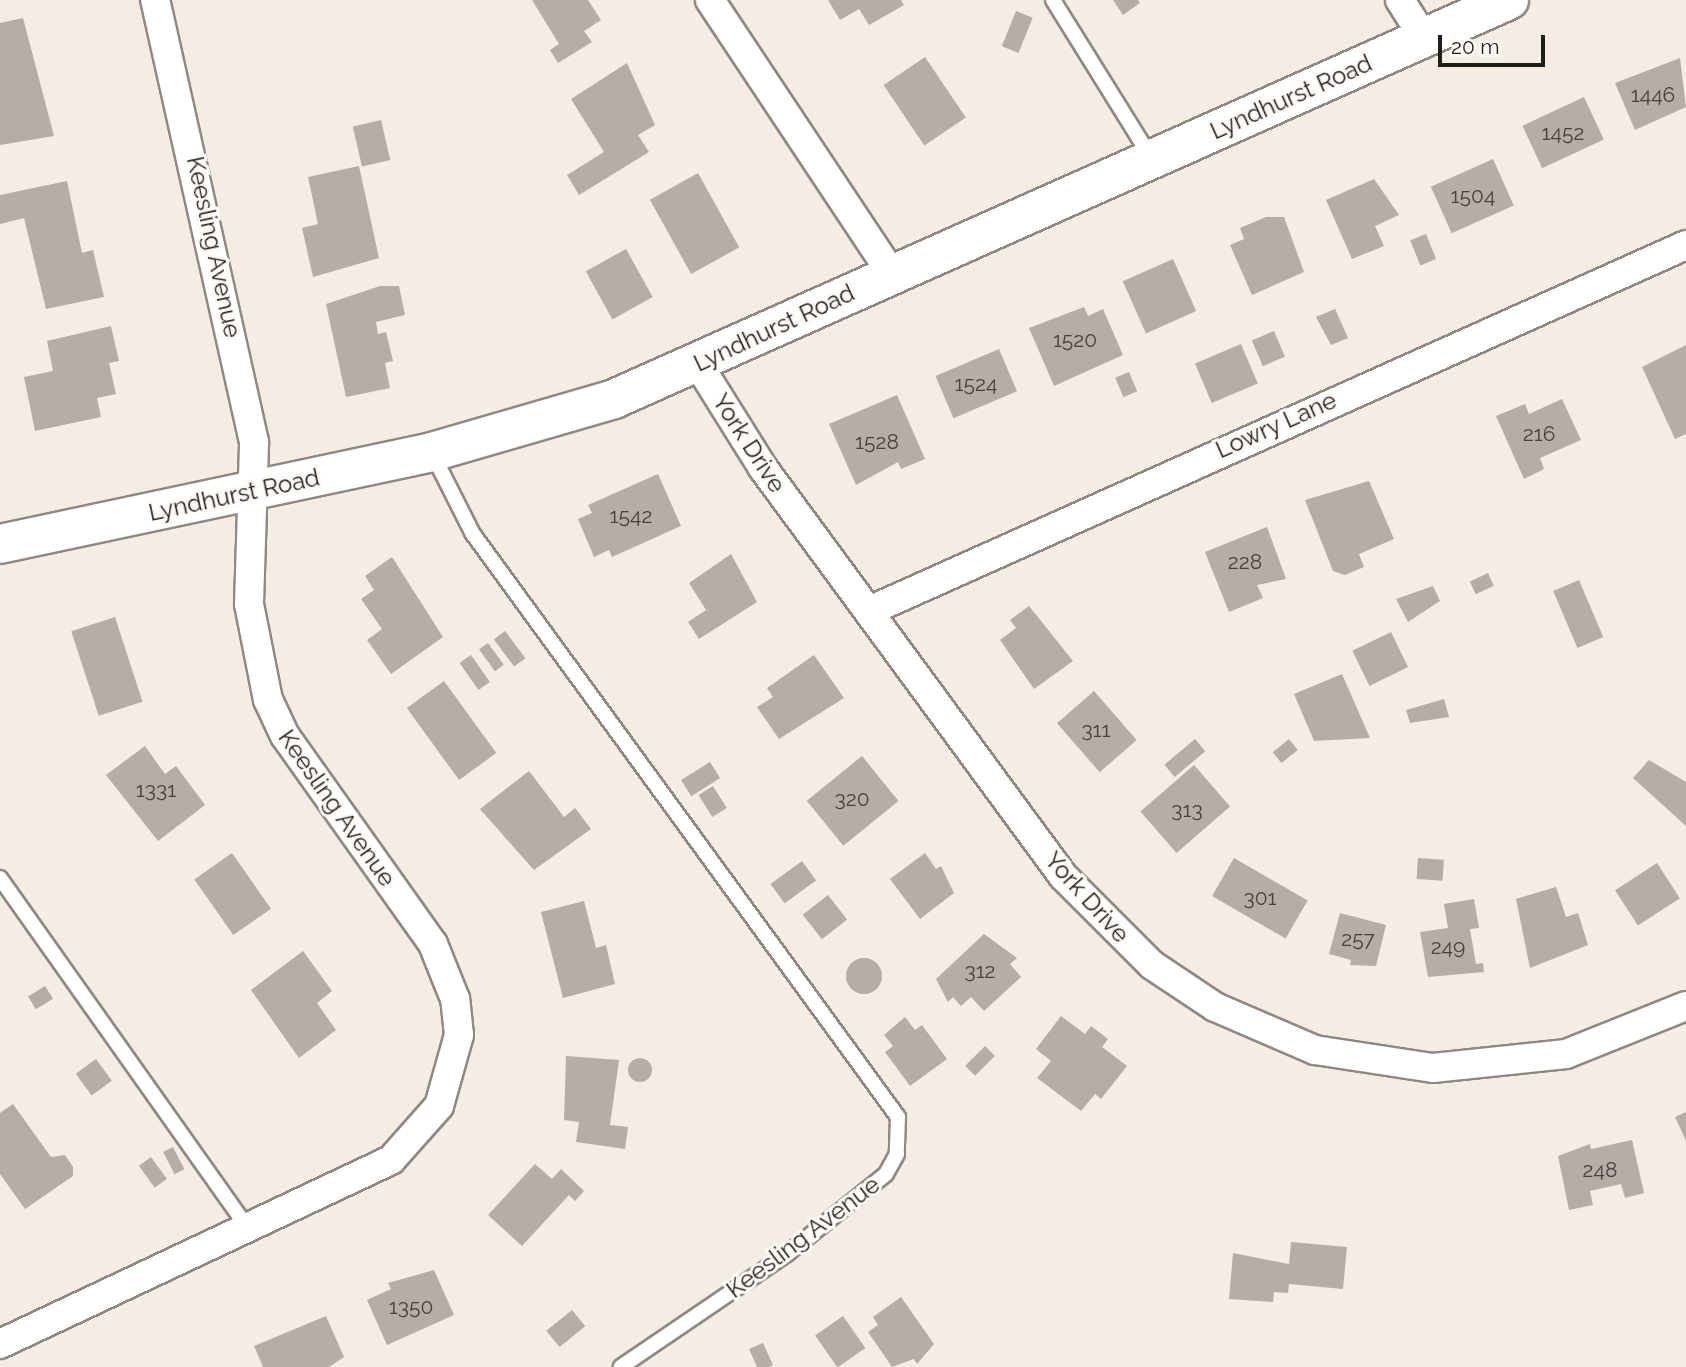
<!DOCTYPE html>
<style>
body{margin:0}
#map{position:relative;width:1686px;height:1367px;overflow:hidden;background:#f3ede5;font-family:Raleway,sans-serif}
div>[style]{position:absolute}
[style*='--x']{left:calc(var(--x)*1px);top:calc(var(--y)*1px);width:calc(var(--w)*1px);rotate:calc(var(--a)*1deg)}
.building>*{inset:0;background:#b6ada8;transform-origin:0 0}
.round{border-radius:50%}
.roads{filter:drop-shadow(2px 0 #8f8982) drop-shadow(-2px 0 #8f8982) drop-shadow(0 2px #8f8982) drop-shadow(0 -2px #8f8982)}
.lane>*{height:14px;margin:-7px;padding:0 7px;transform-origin:7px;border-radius:7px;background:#fff}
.street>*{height:28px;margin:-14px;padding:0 14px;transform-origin:14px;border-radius:14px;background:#fff}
.secondary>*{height:38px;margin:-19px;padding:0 19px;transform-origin:19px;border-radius:19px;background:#fff}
span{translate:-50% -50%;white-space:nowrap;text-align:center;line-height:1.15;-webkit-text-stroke:6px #fefaf6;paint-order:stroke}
.number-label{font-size:21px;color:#46423e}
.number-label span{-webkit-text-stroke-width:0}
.street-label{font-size:24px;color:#201e1b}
.scale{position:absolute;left:1438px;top:35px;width:107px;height:32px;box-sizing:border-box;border:4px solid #201e1b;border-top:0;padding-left:9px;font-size:21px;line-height:24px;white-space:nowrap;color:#201e1b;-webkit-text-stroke:5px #fefaf6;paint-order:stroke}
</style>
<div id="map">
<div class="building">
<i style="clip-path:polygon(532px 0,588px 0,601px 20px,584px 31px,592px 42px,558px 63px,550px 50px,559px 44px)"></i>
<i style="clip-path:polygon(828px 0,901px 0,904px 5px,869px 25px,859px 9px,840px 20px)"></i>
<i style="clip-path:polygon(1113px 0,1138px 0,1140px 3px,1123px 15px)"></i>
<i style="left:1016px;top:11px;width:18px;height:38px;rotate:22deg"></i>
<i style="clip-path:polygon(23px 18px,54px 136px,0 145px,0 23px)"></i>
<i style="left:925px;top:57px;width:73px;height:50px;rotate:56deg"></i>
<i style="clip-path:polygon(1680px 58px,1686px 107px,1635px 130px,1615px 83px)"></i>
<i style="clip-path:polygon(627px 63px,655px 125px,638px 135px,649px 152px,579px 195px,567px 175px,604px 152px,571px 99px)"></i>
<i style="left:1584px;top:97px;width:47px;height:68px;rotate:65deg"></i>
<i style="left:381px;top:120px;width:41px;height:29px;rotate:77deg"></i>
<i style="left:1493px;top:159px;width:51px;height:68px;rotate:66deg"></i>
<i style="clip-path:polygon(359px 166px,379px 258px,313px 277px,302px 228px,318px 224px,308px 177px)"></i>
<i style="left:698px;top:173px;width:85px;height:55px;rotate:61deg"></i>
<i style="clip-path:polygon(1374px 179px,1399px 215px,1375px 226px,1384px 246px,1352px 259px,1326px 200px)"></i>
<i style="clip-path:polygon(67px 181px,82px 253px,93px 250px,104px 297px,46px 309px,24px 218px,0 224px,0 195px)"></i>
<i style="clip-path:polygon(1266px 217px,1284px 217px,1304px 272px,1252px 295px,1230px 245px,1244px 239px,1240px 228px)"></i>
<i style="left:1426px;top:234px;width:27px;height:17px;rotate:68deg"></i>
<i style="left:626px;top:249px;width:55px;height:46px;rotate:61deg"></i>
<i style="left:1173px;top:259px;width:57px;height:55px;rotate:66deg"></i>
<i style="clip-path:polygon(380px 286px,399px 286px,405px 315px,376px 322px,378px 334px,386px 332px,393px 361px,385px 363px,390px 388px,346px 397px,326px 304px)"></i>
<i style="clip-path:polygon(1084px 307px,1088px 316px,1103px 309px,1123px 355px,1054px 386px,1029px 328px)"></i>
<i style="clip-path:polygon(1335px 309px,1348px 338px,1331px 345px,1316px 317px)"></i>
<i style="clip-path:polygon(111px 326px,119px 361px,109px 363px,116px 394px,97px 398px,101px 417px,35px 431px,24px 377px,53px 371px,47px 341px)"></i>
<i style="left:1274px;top:331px;width:28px;height:24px;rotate:67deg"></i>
<i style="left:1241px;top:344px;width:43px;height:50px;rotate:67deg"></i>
<i style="clip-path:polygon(1686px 345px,1686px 434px,1675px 439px,1642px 367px)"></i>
<i style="left:999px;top:349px;width:46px;height:69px;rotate:67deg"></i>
<i style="left:1129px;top:372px;width:21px;height:15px;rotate:67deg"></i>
<i style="clip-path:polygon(897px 395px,925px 459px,901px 469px,898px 462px,856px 485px,829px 424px)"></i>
<i style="clip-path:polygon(1562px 399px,1581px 440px,1540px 458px,1544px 469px,1524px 479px,1496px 416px,1525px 404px,1529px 414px)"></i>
<i style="clip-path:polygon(658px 474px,681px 526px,612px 557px,609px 550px,594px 557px,578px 519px,592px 513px,588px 505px)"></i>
<i style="clip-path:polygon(1369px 481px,1394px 539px,1359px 554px,1364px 567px,1345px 575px,1333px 571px,1305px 500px)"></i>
<i style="clip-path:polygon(1267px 527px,1286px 579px,1257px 585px,1263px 598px,1229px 612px,1205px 552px)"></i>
<i style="clip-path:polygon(731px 554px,757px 602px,699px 639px,688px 622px,706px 610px,689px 583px)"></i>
<i style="clip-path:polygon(392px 557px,443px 637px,391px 674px,367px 640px,382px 629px,361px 599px,374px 590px,365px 576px)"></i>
<i style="left:1488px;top:573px;width:14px;height:20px;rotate:65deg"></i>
<i style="left:1579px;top:580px;width:62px;height:28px;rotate:67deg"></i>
<i style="clip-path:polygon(1433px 586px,1440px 601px,1408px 622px,1396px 599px)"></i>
<i style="clip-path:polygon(1029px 606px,1073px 661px,1034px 689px,1000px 640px,1016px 628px,1010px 620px)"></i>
<i style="left:115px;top:617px;width:89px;height:46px;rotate:72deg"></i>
<i style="left:505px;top:631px;width:34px;height:14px;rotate:53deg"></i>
<i style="left:1391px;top:632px;width:39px;height:43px;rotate:64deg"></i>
<i style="left:488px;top:643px;width:27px;height:11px;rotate:54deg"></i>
<i style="left:471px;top:655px;width:33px;height:14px;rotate:55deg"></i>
<i style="clip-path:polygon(814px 655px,844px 698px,779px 739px,757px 707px,773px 697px,767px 688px)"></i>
<i style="clip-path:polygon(1342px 674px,1370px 738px,1314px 741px,1294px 694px)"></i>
<i style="left:444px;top:681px;width:89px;height:46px;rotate:54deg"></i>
<i style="left:1094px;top:691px;width:65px;height:49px;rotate:49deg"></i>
<i style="clip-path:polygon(1444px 699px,1449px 717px,1410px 723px,1406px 710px)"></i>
<i style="left:1195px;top:739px;width:16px;height:40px;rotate:50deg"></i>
<i style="left:1289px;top:739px;width:14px;height:21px;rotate:51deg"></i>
<i style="clip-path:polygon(145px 746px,165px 774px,176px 766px,205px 805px,158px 841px,106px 775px)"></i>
<i style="left:862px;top:756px;width:58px;height:71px;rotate:51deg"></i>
<i style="clip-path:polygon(1649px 760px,1686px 782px,1686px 826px,1633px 778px)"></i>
<i style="left:710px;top:762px;width:19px;height:34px;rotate:58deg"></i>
<i style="left:1194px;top:765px;width:55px;height:71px;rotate:49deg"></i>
<i style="clip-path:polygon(529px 771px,564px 817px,575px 808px,591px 829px,534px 870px,480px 809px)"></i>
<i style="left:713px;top:786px;width:26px;height:17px;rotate:58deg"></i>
<i style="left:232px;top:853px;width:68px;height:46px;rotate:55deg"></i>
<i style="clip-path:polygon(925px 853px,936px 869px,941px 866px,954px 893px,920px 919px,890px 879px)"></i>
<i style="left:1234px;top:858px;width:85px;height:44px;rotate:30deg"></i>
<i style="left:1418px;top:858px;width:26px;height:21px;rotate:4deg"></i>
<i style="left:802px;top:861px;width:24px;height:39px;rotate:54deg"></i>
<i style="left:1657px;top:863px;width:42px;height:50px;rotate:57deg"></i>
<i style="clip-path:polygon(1556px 887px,1566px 917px,1578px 913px,1588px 945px,1530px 968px,1516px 899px)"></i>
<i style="left:828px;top:895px;width:31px;height:32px;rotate:52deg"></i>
<i style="clip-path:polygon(1474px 899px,1479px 928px,1470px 929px,1476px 964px,1483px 963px,1484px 972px,1428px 977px,1420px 932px,1448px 928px,1444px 904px)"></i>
<i style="clip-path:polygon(584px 901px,596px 948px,606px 945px,615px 984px,563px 998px,541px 912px)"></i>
<i style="clip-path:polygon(1340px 913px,1386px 925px,1376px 966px,1350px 965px,1351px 960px,1329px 954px)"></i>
<i style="clip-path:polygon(984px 934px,1017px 958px,1010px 964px,1021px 977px,984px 1011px,971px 997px,961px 1006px,953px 997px,948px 1002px,936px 979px)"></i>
<i style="clip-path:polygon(303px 951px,332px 991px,317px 1003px,336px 1030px,299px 1058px,251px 990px)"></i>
<i class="round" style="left:846px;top:958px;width:36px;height:36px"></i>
<i style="left:45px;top:986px;width:15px;height:20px;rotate:58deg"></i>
<i style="clip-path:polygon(1061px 1016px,1085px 1034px,1091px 1026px,1108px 1039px,1102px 1047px,1127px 1066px,1101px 1099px,1095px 1094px,1081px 1111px,1037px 1078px,1051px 1061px,1036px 1049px)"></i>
<i style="clip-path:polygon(905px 1017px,915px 1030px,922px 1025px,947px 1059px,910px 1086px,885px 1052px,893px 1046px,884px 1035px)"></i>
<i style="left:985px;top:1046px;width:14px;height:28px;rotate:45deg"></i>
<i style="clip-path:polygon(566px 1056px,619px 1060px,610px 1125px,628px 1127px,625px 1149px,576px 1142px,579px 1122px,564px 1120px)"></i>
<i class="round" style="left:628px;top:1058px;width:24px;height:24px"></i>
<i style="left:96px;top:1059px;width:27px;height:25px;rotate:54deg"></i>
<i style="clip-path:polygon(13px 1104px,51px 1157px,65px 1155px,73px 1167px,73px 1176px,25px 1209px,0 1174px,0 1113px)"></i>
<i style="clip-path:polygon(1686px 1112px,1686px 1141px,1675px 1117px)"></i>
<i style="clip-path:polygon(1632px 1140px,1644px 1193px,1625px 1198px,1621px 1184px,1590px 1191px,1593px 1205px,1569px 1210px,1558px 1156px,1590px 1144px,1591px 1149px)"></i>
<i style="left:173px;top:1147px;width:25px;height:11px;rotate:63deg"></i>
<i style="left:151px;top:1157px;width:27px;height:15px;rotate:54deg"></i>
<i style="clip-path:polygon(535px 1164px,552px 1179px,561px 1169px,584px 1191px,575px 1201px,569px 1195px,522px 1246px,488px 1215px)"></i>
<i style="clip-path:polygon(1291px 1242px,1347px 1247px,1343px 1289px,1289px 1284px,1288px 1293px,1274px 1292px,1273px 1302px,1229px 1299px,1233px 1253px,1289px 1264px)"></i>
<i style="clip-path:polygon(434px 1270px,454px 1315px,387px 1345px,367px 1300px,391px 1289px,388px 1283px)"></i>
<i style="clip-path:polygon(901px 1297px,934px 1344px,917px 1364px,914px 1359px,892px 1367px,868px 1332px,878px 1325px,873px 1317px)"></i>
<i style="left:572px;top:1310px;width:21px;height:33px;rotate:51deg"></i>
<i style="clip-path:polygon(326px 1316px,344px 1357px,329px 1367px,263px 1367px,254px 1346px)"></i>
<i style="left:843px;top:1316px;width:39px;height:34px;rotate:55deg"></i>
<i style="clip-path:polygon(763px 1343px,773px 1365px,769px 1367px,757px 1367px,749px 1349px)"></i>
</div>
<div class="roads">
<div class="lane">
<i style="--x:1053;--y:0;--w:187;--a:58.1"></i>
<i style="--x:432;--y:453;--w:91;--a:63.2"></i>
<i style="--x:473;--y:534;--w:721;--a:53.91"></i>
<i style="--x:898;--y:1117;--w:37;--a:92"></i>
<i style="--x:897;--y:1154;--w:23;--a:119"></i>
<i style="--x:886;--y:1174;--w:127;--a:141.1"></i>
<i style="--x:787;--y:1254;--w:201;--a:145.8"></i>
<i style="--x:0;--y:878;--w:431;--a:54.7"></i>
</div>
<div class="street">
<i style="--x:710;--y:0;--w:329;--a:56.4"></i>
<i style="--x:1400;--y:0;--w:45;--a:57.7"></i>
<i style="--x:698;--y:364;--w:123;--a:58"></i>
<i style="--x:763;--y:468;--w:506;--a:53.67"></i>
<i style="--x:1063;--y:876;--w:126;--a:45"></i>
<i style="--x:1152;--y:965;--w:76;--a:33.7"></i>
<i style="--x:1215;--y:1007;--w:109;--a:23.3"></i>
<i style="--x:1315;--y:1050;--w:119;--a:8.7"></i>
<i style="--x:1433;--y:1068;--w:134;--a:-6"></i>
<i style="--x:1566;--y:1054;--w:129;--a:-21.8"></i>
<i style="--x:869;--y:611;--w:895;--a:-24.13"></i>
<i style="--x:0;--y:1344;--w:432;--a:-25.2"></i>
<i style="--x:391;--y:1160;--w:72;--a:-48.4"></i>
<i style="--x:439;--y:1106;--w:74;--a:-74.3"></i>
<i style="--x:459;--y:1035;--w:36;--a:-96"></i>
<i style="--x:455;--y:999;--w:59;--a:-111.8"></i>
<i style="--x:433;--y:944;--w:255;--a:-125.4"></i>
<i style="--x:285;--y:736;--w:40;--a:-115"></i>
<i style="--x:268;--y:700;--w:98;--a:-101.2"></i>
<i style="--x:249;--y:604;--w:162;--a:-88.2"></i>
<i style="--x:254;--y:442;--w:453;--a:-102.6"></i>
</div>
<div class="secondary">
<i style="--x:0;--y:544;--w:442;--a:-12"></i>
<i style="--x:432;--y:452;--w:190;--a:-16.2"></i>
<i style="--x:614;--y:399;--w:980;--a:-24.03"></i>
</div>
</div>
<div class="number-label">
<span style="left:1653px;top:95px">1446</span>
<span style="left:1563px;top:133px">1452</span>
<span style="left:1473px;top:196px">1504</span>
<span style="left:1075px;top:340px">1520</span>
<span style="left:976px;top:384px">1524</span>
<span style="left:1539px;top:434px">216</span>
<span style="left:877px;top:442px">1528</span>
<span style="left:631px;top:516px">1542</span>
<span style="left:1245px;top:562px">228</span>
<span style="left:1096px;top:730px">311</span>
<span style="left:156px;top:790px">1331</span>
<span style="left:852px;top:799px">320</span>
<span style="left:1187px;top:810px">313</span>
<span style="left:1260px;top:898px">301</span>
<span style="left:1358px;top:939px">257</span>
<span style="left:1448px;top:947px">249</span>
<span style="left:980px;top:971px">312</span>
<span style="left:1600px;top:1170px">248</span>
<span style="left:411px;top:1307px">1350</span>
</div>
<div class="street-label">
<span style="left:1291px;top:97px;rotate:-24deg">Lyndhurst Road</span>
<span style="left:214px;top:247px;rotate:78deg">Keesling Avenue</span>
<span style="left:774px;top:328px;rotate:-25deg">Lyndhurst Road</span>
<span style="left:1276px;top:425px;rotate:-24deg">Lowry Lane</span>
<span style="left:749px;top:443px;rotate:57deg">York Drive</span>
<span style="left:234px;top:495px;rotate:-12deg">Lyndhurst Road</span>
<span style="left:337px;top:808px;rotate:55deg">Keesling Avenue</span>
<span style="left:1087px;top:897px;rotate:48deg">York Drive</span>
<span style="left:803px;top:1237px;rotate:-37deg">Keesling Avenue</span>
</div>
<div class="scale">20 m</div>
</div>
